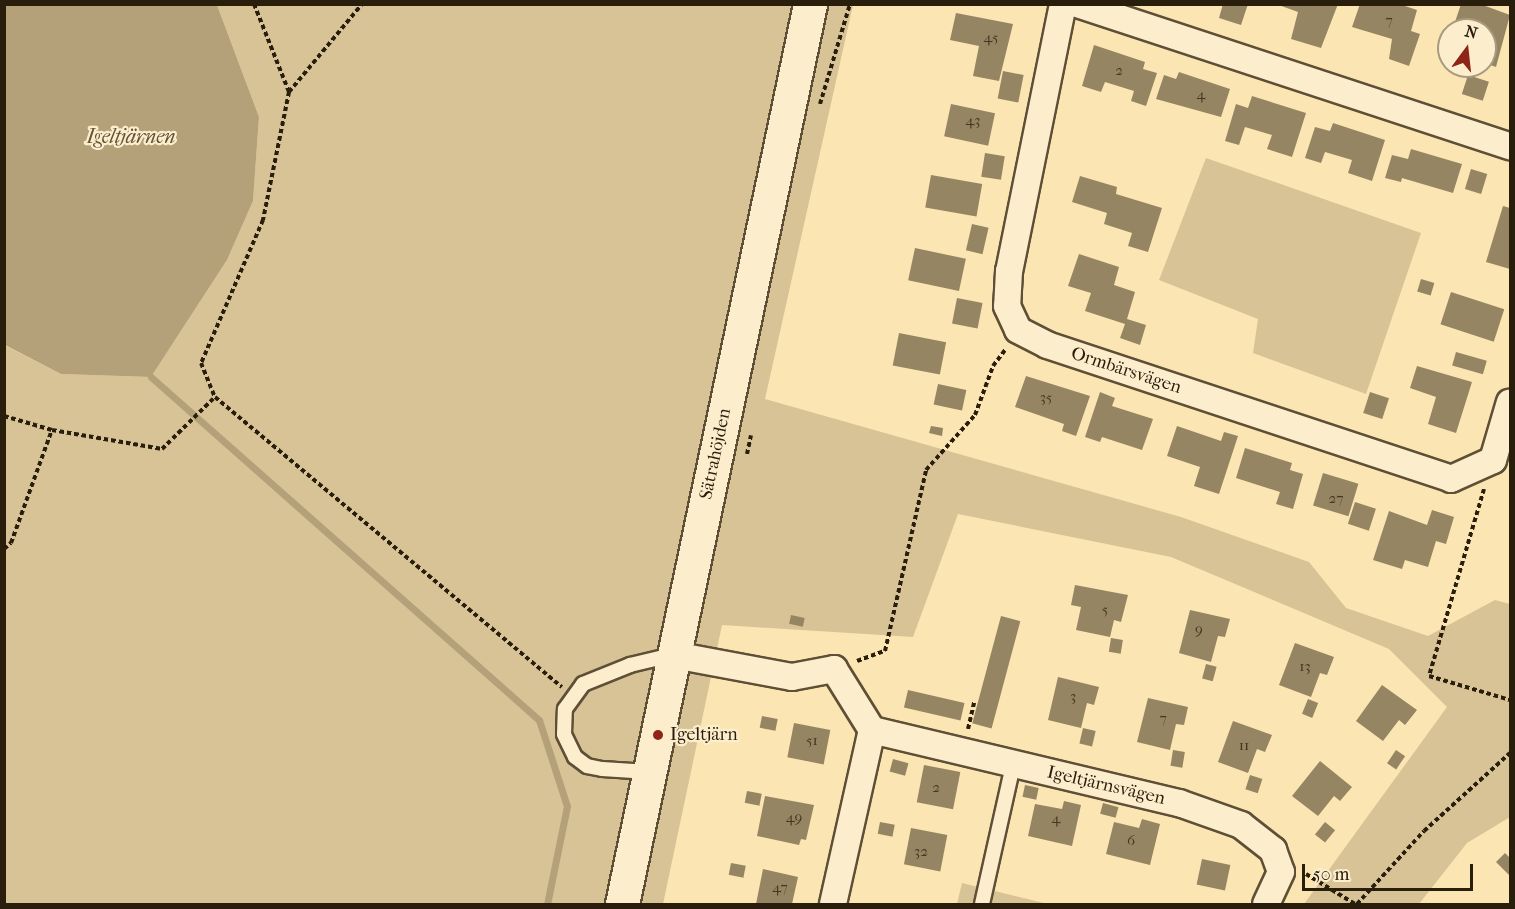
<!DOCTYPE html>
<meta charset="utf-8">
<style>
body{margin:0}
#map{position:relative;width:1515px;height:909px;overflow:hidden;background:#fbe5b2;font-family:"IM FELL French Canon",serif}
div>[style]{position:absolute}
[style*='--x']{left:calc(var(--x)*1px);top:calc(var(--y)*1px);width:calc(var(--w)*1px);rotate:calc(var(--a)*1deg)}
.green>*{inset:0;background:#d7c396}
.water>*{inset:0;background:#b4a17a}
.stream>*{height:7px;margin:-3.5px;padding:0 3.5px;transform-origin:3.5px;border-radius:3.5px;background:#b4a17a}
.building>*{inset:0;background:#968562;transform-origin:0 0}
.path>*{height:4px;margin-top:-2px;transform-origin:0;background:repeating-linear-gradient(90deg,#291d0c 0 4.5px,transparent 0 7.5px)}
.roads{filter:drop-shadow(2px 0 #5e4f36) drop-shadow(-2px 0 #5e4f36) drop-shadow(0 2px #5e4f36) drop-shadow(0 -2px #5e4f36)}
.lane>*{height:14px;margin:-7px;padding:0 7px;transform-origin:7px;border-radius:7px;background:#fceecd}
.street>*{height:26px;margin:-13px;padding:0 13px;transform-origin:13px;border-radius:13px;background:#fceecd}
.secondary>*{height:33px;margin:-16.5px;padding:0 16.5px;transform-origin:16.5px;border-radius:16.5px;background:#fceecd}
.dots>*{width:16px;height:16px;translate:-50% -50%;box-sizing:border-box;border:3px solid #fceecd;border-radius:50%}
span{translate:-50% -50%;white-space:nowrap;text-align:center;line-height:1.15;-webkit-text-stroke:4.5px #fceecd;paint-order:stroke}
.number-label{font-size:15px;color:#443722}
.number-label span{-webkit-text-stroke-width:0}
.street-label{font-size:18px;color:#291d0c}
.poi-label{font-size:18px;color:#291d0c}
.left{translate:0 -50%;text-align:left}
.water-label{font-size:20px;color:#615238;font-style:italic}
.frame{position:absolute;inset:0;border:6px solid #291d0c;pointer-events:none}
.north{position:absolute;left:1437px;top:18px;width:60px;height:60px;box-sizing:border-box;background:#fceecd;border:2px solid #a89a80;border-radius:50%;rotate:15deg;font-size:16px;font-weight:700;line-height:24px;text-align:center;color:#291d0c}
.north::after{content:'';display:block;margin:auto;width:21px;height:27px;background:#8f2418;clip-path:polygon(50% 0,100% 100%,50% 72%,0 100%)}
.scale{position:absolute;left:1302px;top:864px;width:171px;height:27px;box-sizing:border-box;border:3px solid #291d0c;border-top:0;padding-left:8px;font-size:18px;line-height:21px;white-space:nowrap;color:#291d0c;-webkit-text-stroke:4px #fceecd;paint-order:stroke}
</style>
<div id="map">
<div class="green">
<i style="clip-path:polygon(217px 5px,853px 5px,765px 399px,1181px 517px,1309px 562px,1346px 608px,1428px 636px,1495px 600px,1510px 604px,1510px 817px,1467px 843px,1419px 904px,1304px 904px,1447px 707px,1389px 649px,1171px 557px,958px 514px,913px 637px,722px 625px,663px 904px,5px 904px,4px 345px,61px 374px,151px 377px,227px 260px,253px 201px,259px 117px)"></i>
<i style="clip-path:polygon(1206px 158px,1421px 233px,1366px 394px,1253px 353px,1258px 319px,1159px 280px)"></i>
<i style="clip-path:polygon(962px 883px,1048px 904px,957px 904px)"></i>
</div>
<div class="water">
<i style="clip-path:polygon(147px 4px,217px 5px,259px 117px,253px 201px,227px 260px,151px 377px,61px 374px,5px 345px,5px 5px)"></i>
</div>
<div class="stream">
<i style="--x:151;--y:377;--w:518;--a:41.48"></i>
<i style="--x:539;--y:720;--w:90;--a:72"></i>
<i style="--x:567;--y:806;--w:100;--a:101.5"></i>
</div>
<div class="building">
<i style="clip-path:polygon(1223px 4px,1248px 4px,1241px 25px,1219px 18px)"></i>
<i style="clip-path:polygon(1276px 4px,1338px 4px,1321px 48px,1291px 39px,1298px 12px)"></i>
<i style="clip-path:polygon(1360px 4px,1399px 4px,1417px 10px,1411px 31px,1420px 34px,1409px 66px,1389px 59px,1392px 39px,1352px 27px)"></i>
<i style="clip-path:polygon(1461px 4px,1480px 4px,1510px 15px,1496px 67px,1485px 63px,1485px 30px,1453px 28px)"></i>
<i style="clip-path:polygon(956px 13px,1013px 24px,999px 81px,973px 76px,979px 46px,950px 40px)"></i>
<i style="clip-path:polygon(1094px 45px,1145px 62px,1143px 69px,1157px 73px,1146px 106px,1131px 101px,1134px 91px,1105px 82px,1101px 92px,1082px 86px)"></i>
<i style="left:1003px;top:71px;width:21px;height:28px;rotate:11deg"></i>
<i style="clip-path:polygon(1179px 72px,1230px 89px,1221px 117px,1156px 99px,1164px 75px,1176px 79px)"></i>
<i style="left:1468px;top:75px;width:22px;height:20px;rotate:18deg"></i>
<i style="clip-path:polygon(1252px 96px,1306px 113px,1292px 157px,1267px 149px,1272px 135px,1245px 127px,1239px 145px,1225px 141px,1236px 104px,1248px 108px)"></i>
<i style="left:951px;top:104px;width:45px;height:33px;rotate:12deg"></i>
<i style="clip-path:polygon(1333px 123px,1385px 140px,1372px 181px,1348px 173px,1352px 160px,1325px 152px,1321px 163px,1305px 158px,1315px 127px,1330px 131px)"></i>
<i style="clip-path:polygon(1411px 149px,1462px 164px,1453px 193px,1402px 178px,1401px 182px,1385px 178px,1392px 155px,1408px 159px)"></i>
<i style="left:985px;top:153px;width:20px;height:24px;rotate:9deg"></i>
<i style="left:1471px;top:169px;width:17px;height:21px;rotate:17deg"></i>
<i style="left:931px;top:175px;width:52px;height:33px;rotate:10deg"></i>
<i style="clip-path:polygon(1080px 176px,1117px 187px,1116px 194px,1162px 208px,1148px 252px,1128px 246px,1132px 233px,1104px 224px,1107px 213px,1072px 202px)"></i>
<i style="clip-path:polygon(1503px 206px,1510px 208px,1510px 269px,1486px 262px)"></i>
<i style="left:972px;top:224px;width:17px;height:27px;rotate:13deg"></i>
<i style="left:915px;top:248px;width:52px;height:33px;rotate:12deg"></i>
<i style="clip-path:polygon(1079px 254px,1119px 267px,1114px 285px,1135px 292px,1127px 319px,1146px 325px,1140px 345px,1120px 338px,1125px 324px,1085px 311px,1091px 293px,1068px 286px)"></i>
<i style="left:1421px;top:279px;width:14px;height:13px;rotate:17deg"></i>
<i style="left:1451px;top:292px;width:56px;height:34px;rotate:18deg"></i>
<i style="left:957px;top:298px;width:26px;height:26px;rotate:11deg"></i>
<i style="left:899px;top:333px;width:48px;height:33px;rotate:11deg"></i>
<i style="left:1456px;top:352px;width:32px;height:14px;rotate:16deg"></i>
<i style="clip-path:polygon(1417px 366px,1472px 382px,1456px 433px,1428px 424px,1436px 397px,1410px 388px)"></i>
<i style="clip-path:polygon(1026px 376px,1090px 396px,1076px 436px,1062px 431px,1064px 424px,1015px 407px)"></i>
<i style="left:938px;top:384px;width:29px;height:21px;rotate:12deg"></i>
<i style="clip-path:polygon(1100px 392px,1115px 398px,1112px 406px,1153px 419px,1142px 450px,1102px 437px,1100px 442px,1085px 437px)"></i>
<i style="left:1370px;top:392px;width:20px;height:22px;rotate:18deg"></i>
<i style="clip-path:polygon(931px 426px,943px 428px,942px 436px,929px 433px)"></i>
<i style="clip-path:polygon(1177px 426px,1221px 441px,1224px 432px,1238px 436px,1219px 494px,1194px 486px,1200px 467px,1167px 456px)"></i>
<i style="clip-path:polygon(1245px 448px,1292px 463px,1290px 470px,1303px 474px,1293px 509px,1276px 504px,1280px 492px,1236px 478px)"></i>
<i style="left:1323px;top:473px;width:37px;height:34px;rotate:17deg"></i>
<i style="left:1355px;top:502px;width:22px;height:23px;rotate:18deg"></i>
<i style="clip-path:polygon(1432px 510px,1454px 517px,1446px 544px,1436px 541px,1428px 567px,1405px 560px,1402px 569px,1373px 560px,1389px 511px,1427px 525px)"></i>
<i style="clip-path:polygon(1075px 585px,1128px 595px,1121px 622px,1114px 620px,1110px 637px,1076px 630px,1081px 607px,1071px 605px)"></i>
<i style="clip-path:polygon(1190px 610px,1230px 619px,1225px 637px,1218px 636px,1211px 662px,1179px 653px)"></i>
<i style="left:791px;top:615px;width:14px;height:9px;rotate:12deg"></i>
<i style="left:1001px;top:616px;width:20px;height:111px;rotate:15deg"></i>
<i style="left:1111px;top:638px;width:12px;height:14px;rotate:9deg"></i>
<i style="clip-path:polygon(1295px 643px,1334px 657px,1327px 675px,1320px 673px,1311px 697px,1279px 685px)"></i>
<i style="left:1206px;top:664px;width:11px;height:15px;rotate:15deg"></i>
<i style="clip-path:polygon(1058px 677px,1099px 687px,1094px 705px,1087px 703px,1081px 728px,1048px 720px)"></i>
<i style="clip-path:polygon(1382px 685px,1417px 710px,1405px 725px,1399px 720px,1383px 741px,1356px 721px)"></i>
<i style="left:908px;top:690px;width:58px;height:18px;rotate:13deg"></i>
<i style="clip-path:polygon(1148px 698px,1188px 707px,1184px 725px,1176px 724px,1170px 750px,1137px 742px)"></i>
<i style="left:1308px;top:699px;width:11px;height:16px;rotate:22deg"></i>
<i style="left:762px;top:716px;width:16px;height:12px;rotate:11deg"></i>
<i style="clip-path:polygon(1233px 721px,1272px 735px,1265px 752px,1257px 749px,1248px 773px,1218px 762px)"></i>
<i style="left:794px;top:723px;width:37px;height:35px;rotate:11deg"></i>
<i style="left:1083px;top:728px;width:13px;height:16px;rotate:13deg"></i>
<i style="left:1173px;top:750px;width:12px;height:16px;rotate:9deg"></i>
<i style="left:1396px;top:750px;width:11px;height:16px;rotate:34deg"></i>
<i style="left:893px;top:759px;width:16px;height:13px;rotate:15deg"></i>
<i style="clip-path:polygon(1320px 761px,1352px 787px,1340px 801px,1334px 796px,1318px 816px,1292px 796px)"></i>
<i style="left:924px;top:765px;width:37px;height:38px;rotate:11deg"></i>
<i style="left:1250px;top:775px;width:13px;height:15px;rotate:18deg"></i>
<i style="left:1025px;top:785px;width:14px;height:12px;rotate:12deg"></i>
<i style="left:747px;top:791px;width:15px;height:12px;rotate:11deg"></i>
<i style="clip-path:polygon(765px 796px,814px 805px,806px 840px,801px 839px,799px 845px,757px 836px)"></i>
<i style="clip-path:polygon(1064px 801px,1081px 805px,1072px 846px,1028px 836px,1035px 804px,1062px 809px)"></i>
<i style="left:1103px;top:803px;width:16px;height:11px;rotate:15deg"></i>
<i style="clip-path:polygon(1142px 819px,1160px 824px,1150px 865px,1106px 854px,1114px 822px,1139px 828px)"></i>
<i style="left:880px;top:822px;width:15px;height:12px;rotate:11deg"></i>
<i style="left:1325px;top:822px;width:13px;height:16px;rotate:39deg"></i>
<i style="left:911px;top:828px;width:37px;height:37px;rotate:11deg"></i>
<i style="clip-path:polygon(1505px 853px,1510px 858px,1509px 875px,1496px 862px)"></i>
<i style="left:1202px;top:859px;width:29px;height:26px;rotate:12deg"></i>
<i style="left:731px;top:863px;width:15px;height:12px;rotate:11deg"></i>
<i style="clip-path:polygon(763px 869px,798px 877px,792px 904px,756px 904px)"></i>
</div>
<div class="path">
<i style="--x:254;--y:4;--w:95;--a:68.3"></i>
<i style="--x:289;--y:92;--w:131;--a:101.5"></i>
<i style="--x:263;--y:220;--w:156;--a:113.4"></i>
<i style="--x:201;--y:363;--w:37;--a:68"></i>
<i style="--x:215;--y:397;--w:452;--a:39.9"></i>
<i style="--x:289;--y:92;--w:114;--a:-50.3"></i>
<i style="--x:820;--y:104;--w:104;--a:-73.3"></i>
<i style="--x:4;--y:416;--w:50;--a:16.3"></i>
<i style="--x:52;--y:430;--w:112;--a:9.8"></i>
<i style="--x:162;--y:449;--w:74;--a:-44.5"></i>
<i style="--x:747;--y:454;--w:19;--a:-78"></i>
<i style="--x:1484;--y:489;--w:195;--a:106.4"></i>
<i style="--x:1429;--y:676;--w:84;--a:16.5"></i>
<i style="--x:4;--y:549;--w:9;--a:-41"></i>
<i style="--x:11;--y:543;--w:120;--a:-70.1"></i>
<i style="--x:857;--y:661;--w:30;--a:-20"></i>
<i style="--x:885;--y:651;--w:186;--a:-77.2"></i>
<i style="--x:926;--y:470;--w:74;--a:-48.3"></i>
<i style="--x:975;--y:415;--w:52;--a:-69.8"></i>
<i style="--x:993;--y:366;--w:20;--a:-53"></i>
<i style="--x:968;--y:729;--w:28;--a:-77"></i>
<i style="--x:1306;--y:874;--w:57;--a:31.5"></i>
<i style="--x:1357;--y:904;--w:99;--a:-47.5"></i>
<i style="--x:1424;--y:831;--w:116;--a:-42.2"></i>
</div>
<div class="roads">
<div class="lane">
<i style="--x:649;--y:772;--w:47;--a:-176.3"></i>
<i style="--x:602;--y:769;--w:15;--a:-169"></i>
<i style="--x:587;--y:766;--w:15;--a:-143"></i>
<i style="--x:575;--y:757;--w:25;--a:-116"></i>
<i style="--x:564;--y:734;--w:25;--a:-88"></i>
<i style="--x:565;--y:709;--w:31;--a:-54"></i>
<i style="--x:583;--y:684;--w:51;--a:-22"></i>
<i style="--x:630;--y:665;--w:43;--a:-13.4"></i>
<i style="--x:982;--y:904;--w:142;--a:-77.4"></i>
</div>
<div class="street">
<i style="--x:1063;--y:4;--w:272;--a:101.4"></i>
<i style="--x:1009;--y:271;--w:35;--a:93"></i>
<i style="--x:1007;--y:306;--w:26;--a:65"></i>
<i style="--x:1018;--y:330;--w:33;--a:27"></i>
<i style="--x:1047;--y:345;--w:426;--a:18.3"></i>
<i style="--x:1451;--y:479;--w:46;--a:-24.3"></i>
<i style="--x:1493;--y:460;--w:60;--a:-73.7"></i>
<i style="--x:1077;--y:4;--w:456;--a:18.2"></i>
<i style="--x:674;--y:655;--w:120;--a:10.6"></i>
<i style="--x:792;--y:677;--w:43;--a:-10.8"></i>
<i style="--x:834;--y:669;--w:72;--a:58.1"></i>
<i style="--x:833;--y:904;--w:178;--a:-77.4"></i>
<i style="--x:872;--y:730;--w:316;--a:13.4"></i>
<i style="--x:1179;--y:803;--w:66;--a:19.5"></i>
<i style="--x:1241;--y:825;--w:41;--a:38"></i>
<i style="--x:1273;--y:850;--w:23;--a:70"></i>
<i style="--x:1281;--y:872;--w:35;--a:115"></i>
</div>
<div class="secondary">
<i style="--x:622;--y:904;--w:919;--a:-78.2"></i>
</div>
</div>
<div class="dots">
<i style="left:658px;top:735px;background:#8f2418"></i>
</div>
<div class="number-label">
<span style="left:1389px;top:21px">7</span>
<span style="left:991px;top:38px">45</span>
<span style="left:1119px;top:71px">2</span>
<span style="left:1201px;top:95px">4</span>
<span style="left:973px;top:121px">43</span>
<span style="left:1046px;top:398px">35</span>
<span style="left:1336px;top:499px">27</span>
<span style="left:1105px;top:610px">5</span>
<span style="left:1199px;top:630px">9</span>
<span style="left:1305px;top:667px">13</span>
<span style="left:1073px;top:697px">3</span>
<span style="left:1163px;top:719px">7</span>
<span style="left:812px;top:741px">51</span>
<span style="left:1244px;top:746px">11</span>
<span style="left:936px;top:788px">2</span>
<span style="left:794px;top:818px">49</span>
<span style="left:1056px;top:819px">4</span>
<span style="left:1131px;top:841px">6</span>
<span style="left:921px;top:852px">32</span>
<span style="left:780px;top:888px">47</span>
</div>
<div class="street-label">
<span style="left:1126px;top:371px;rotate:18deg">Ormbärsvägen</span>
<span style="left:716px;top:454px;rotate:-78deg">Sätrahöjden</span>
<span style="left:1106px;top:786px;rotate:13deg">Igeltjärnsvägen</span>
</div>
<div class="poi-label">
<span class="left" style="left:670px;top:735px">Igeltjärn</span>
</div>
<div class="water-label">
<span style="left:131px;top:136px">Igeltjärnen</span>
</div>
<div class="frame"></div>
<div class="north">N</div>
<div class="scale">50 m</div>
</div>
